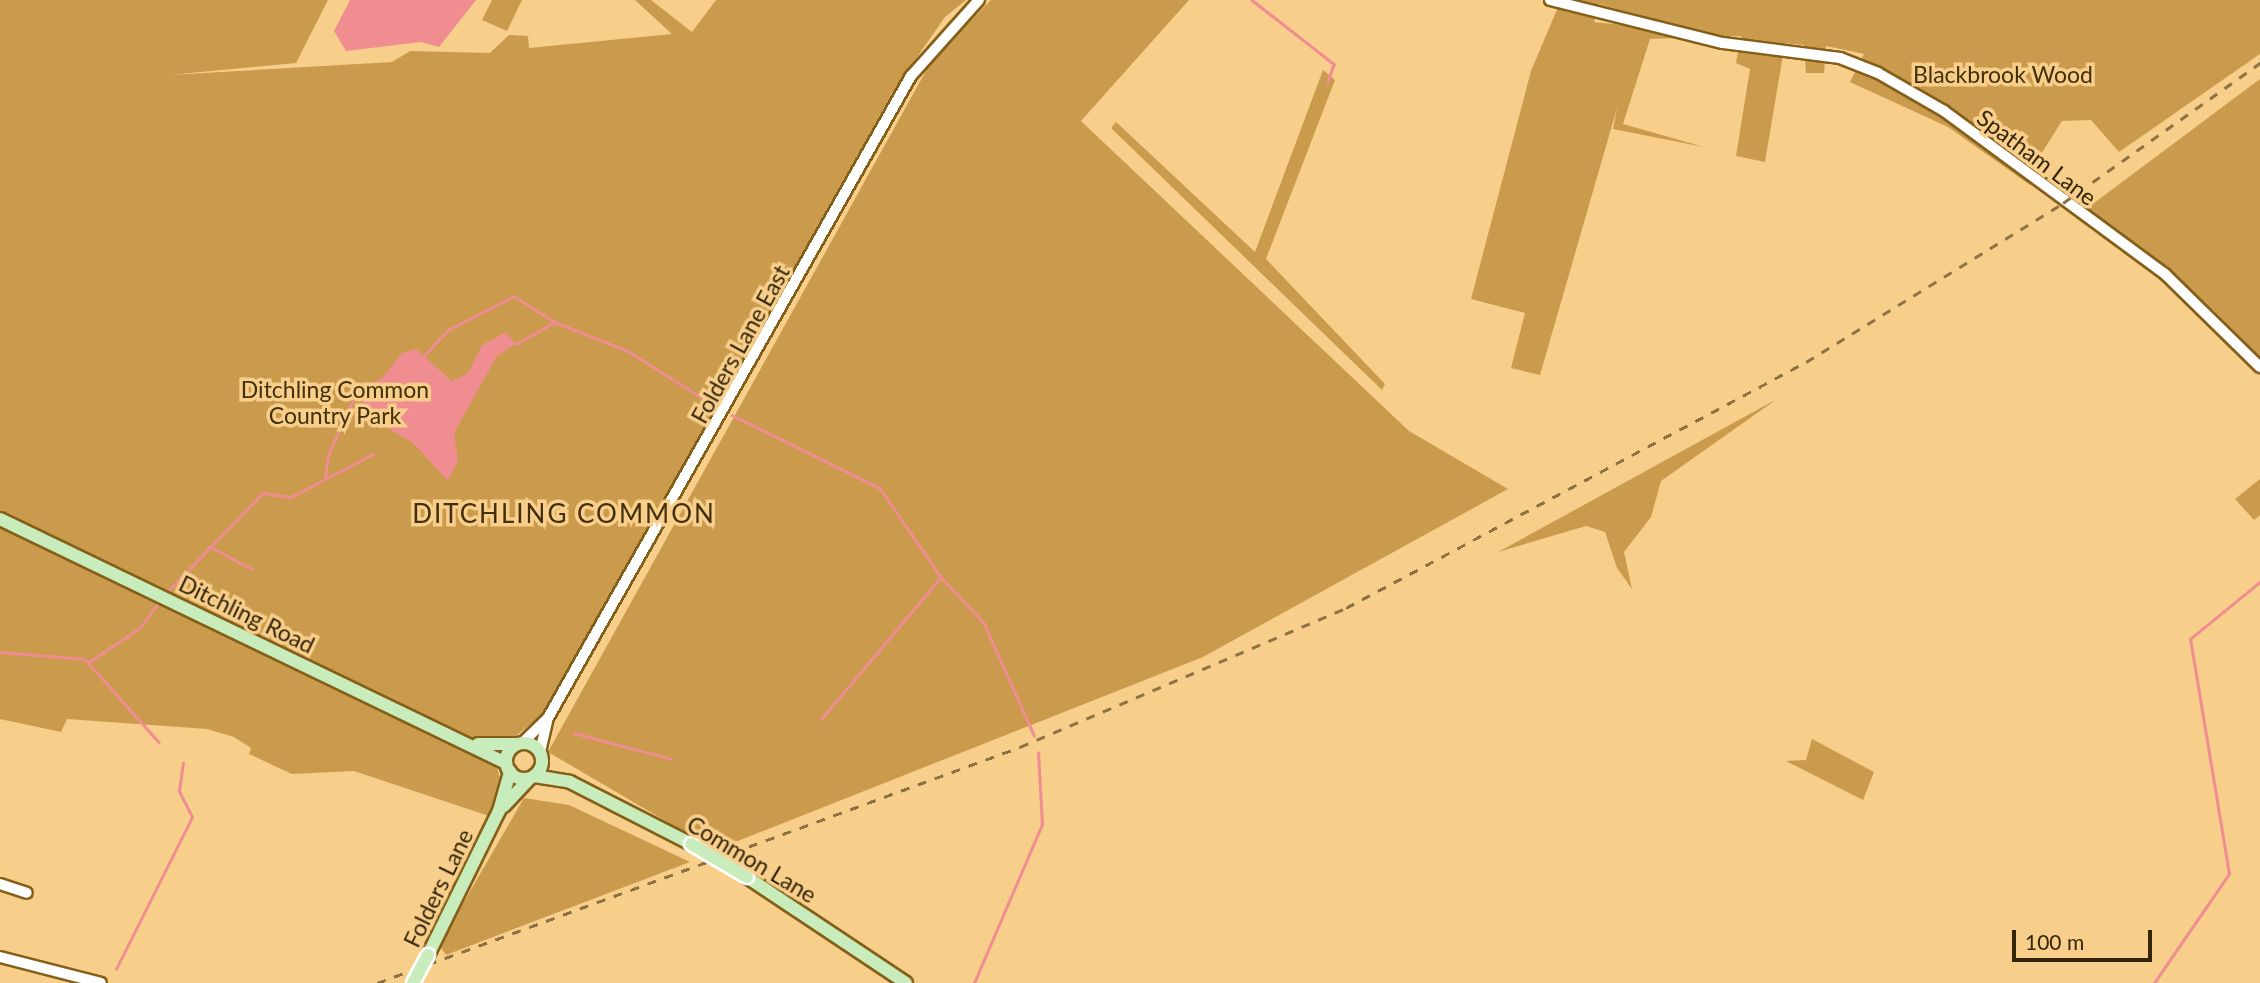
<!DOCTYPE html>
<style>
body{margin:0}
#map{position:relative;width:2260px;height:983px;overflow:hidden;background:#f8ce8b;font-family:Lato,sans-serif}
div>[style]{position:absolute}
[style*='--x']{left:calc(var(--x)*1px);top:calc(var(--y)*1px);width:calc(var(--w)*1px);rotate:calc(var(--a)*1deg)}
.green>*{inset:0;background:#ca9b4d}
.water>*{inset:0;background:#ef8d90}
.stream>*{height:2.5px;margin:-1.25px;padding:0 1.25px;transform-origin:1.25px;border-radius:1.25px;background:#ef8d90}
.roads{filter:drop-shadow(2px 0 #855f18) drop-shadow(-2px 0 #855f18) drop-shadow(0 2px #855f18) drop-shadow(0 -2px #855f18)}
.minor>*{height:10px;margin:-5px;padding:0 5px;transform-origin:5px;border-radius:5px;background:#fff}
.major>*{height:12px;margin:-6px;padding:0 6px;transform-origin:6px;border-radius:6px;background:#c8ecbc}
.major>.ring{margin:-6px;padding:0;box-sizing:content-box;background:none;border:12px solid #c8ecbc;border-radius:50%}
.rail>*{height:2.5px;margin-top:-1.25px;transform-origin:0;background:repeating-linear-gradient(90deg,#8e7244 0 9px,transparent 0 18px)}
.bridges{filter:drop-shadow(2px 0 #fff) drop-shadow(-2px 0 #fff) drop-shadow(0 2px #fff) drop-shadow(0 -2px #fff)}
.major-bridge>*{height:12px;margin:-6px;padding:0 6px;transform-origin:6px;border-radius:6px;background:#c8ecbc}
span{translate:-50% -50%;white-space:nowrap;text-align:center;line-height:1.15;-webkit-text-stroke:7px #f8ce8b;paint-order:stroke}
.park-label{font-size:23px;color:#443009}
.street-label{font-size:23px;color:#352509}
.quarter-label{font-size:26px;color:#432f0b;letter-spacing:2px}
.scale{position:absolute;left:2012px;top:930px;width:140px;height:32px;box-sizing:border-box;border:4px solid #352509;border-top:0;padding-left:9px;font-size:21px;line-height:24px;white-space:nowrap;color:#352509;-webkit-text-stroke:5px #f8ce8b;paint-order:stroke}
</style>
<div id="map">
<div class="green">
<i style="clip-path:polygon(0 0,328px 0,296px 63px,169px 75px,392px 62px,410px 51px,490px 53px,509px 35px,528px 36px,529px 48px,672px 34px,635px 0,651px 0,692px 32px,716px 0,966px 0,945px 17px,894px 90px,543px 714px,507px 743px,496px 764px,501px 782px,492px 817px,354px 771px,292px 774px,249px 754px,251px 748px,234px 737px,207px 729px,67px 719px,61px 732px,0 719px)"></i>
<i style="clip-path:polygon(492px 0,522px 0,507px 31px,482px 20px)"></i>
<i style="clip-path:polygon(991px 0,1189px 0,1081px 121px,1409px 431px,1508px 489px,1203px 657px,715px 850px,548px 752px,932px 60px)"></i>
<i style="clip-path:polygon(evenodd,1561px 0,2260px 0,2260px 54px,2119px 152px,2091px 120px,2062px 121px,2036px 162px,2030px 185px,1948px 127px,1850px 82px,1864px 54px,1826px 46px,1824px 73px,1806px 73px,1804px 45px,1785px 43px,1765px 162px,1736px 156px,1750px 69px,1736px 63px,1741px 36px,1650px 39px,1623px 124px,1704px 147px,1613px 129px,1617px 108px,1540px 375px,1511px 368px,1525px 313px,1471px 299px,1531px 71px,1561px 0,1599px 4px,1633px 14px,1631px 26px,1594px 22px,1599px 4px)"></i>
<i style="clip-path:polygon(1323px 70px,1335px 80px,1266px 259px,1385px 384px,1382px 390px,1111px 128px,1116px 122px,1255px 252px)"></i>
<i style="clip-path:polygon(2260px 79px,2260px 357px,2212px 309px,2086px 209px)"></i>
<i style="clip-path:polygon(1777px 399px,1661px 481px,1651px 517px,1624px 552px,1632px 589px,1617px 568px,1605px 532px,1586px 526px,1498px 552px)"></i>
<i style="clip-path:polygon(2260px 479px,2260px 515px,2254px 520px,2235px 499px)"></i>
<i style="clip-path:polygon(1812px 739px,1874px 772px,1863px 800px,1786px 761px,1806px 760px)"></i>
<i style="clip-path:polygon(524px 798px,569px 805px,690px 862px,446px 955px,439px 945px)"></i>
</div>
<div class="water">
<i style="clip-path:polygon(350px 0,476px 0,439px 47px,421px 42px,346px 51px,334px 31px)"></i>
<i style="clip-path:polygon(506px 332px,516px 344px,497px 356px,454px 433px,458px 460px,448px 481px,413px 443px,367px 416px,357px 391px,382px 378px,402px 353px,416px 349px,452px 381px,468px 373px,482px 345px)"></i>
</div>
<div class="stream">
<i style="--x:1252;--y:0;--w:104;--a:38"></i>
<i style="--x:1334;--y:64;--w:19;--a:108"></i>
<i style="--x:516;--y:344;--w:45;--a:-29.4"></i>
<i style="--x:420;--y:360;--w:41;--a:-47"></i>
<i style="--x:448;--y:330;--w:74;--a:-27.3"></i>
<i style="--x:514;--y:296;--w:49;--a:32.4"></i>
<i style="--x:555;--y:322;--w:79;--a:21.7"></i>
<i style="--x:628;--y:351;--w:105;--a:32.2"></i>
<i style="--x:732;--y:415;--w:165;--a:26.3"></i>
<i style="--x:880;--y:488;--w:108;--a:55.6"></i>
<i style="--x:941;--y:577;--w:63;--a:46.9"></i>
<i style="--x:984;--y:623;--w:123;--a:65.9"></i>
<i style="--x:325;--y:479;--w:24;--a:-83"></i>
<i style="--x:328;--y:455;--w:70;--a:-65.6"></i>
<i style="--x:209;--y:546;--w:49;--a:28.1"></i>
<i style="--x:165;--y:594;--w:141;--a:-45.9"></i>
<i style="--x:263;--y:493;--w:28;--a:8"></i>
<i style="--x:291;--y:497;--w:93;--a:-27.7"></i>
<i style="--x:0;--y:652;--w:85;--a:4.7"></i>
<i style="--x:85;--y:659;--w:111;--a:48.3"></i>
<i style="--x:89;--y:662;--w:61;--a:-33.7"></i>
<i style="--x:140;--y:628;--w:32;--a:-54"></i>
<i style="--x:821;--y:719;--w:186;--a:-49.8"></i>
<i style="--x:574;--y:733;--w:101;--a:14.9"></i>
<i style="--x:116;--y:969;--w:170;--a:-63.4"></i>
<i style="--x:192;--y:817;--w:29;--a:-117"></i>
<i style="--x:179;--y:791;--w:28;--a:-82"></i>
<i style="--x:974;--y:983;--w:173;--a:-66.8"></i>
<i style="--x:1042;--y:824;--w:71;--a:-93.2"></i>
<i style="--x:2154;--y:983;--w:132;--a:-55.5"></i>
<i style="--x:2229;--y:874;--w:238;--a:-99.4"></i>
<i style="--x:2190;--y:639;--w:90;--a:-39.2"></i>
</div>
<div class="roads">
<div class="minor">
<i style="--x:1550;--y:0;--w:178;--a:14"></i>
<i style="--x:1723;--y:43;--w:118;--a:7.3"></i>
<i style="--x:1840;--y:58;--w:41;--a:21.5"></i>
<i style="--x:1878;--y:73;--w:76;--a:29.9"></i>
<i style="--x:1944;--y:111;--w:275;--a:36.4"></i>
<i style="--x:2165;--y:274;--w:133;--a:44.4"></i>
<i style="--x:522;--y:743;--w:36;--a:-44"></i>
<i style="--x:548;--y:718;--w:738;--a:-60.52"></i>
<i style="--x:911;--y:76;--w:102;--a:-48.2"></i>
<i style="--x:540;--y:752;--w:32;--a:-77"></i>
<i style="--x:0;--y:884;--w:28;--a:18"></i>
<i style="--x:0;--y:957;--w:104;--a:14.4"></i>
</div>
<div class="major">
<i style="--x:0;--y:519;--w:562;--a:25.74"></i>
<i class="ring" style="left:506px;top:743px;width:24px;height:24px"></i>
<i style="--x:478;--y:744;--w:39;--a:0"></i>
<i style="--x:534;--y:776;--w:36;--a:9"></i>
<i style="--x:570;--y:782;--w:136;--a:27.1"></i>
<i style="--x:504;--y:806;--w:38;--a:-47"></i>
<i style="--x:747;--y:877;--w:191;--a:33.7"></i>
<i style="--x:428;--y:955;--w:161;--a:-63.8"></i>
<i style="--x:499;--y:811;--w:41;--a:-74.2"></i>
</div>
</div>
<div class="rail">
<i style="--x:377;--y:983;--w:685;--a:-20.15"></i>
<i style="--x:1020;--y:747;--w:354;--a:-23.1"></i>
<i style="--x:1346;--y:608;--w:522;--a:-28.14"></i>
<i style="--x:1806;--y:362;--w:302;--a:-31.7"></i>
<i style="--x:2063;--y:203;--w:242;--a:-35.4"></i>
</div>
<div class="bridges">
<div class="major-bridge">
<i style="--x:691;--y:844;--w:65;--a:30.5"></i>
<i style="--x:413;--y:983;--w:32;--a:-62"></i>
</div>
</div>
<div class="park-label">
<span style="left:2003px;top:74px">Blackbrook Wood</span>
<span style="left:335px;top:402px">Ditchling Common<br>Country Park</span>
</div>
<div class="street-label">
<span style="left:2037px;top:157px;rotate:37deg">Spatham Lane</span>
<span style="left:740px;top:344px;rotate:-61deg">Folders Lane East</span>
<span style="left:247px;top:614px;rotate:26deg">Ditchling Road</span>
<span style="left:752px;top:859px;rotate:31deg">Common Lane</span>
<span style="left:438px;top:888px;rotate:-64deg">Folders Lane</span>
</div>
<div class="quarter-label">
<span style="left:564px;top:514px">DITCHLING COMMON</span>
</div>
<div class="scale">100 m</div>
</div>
